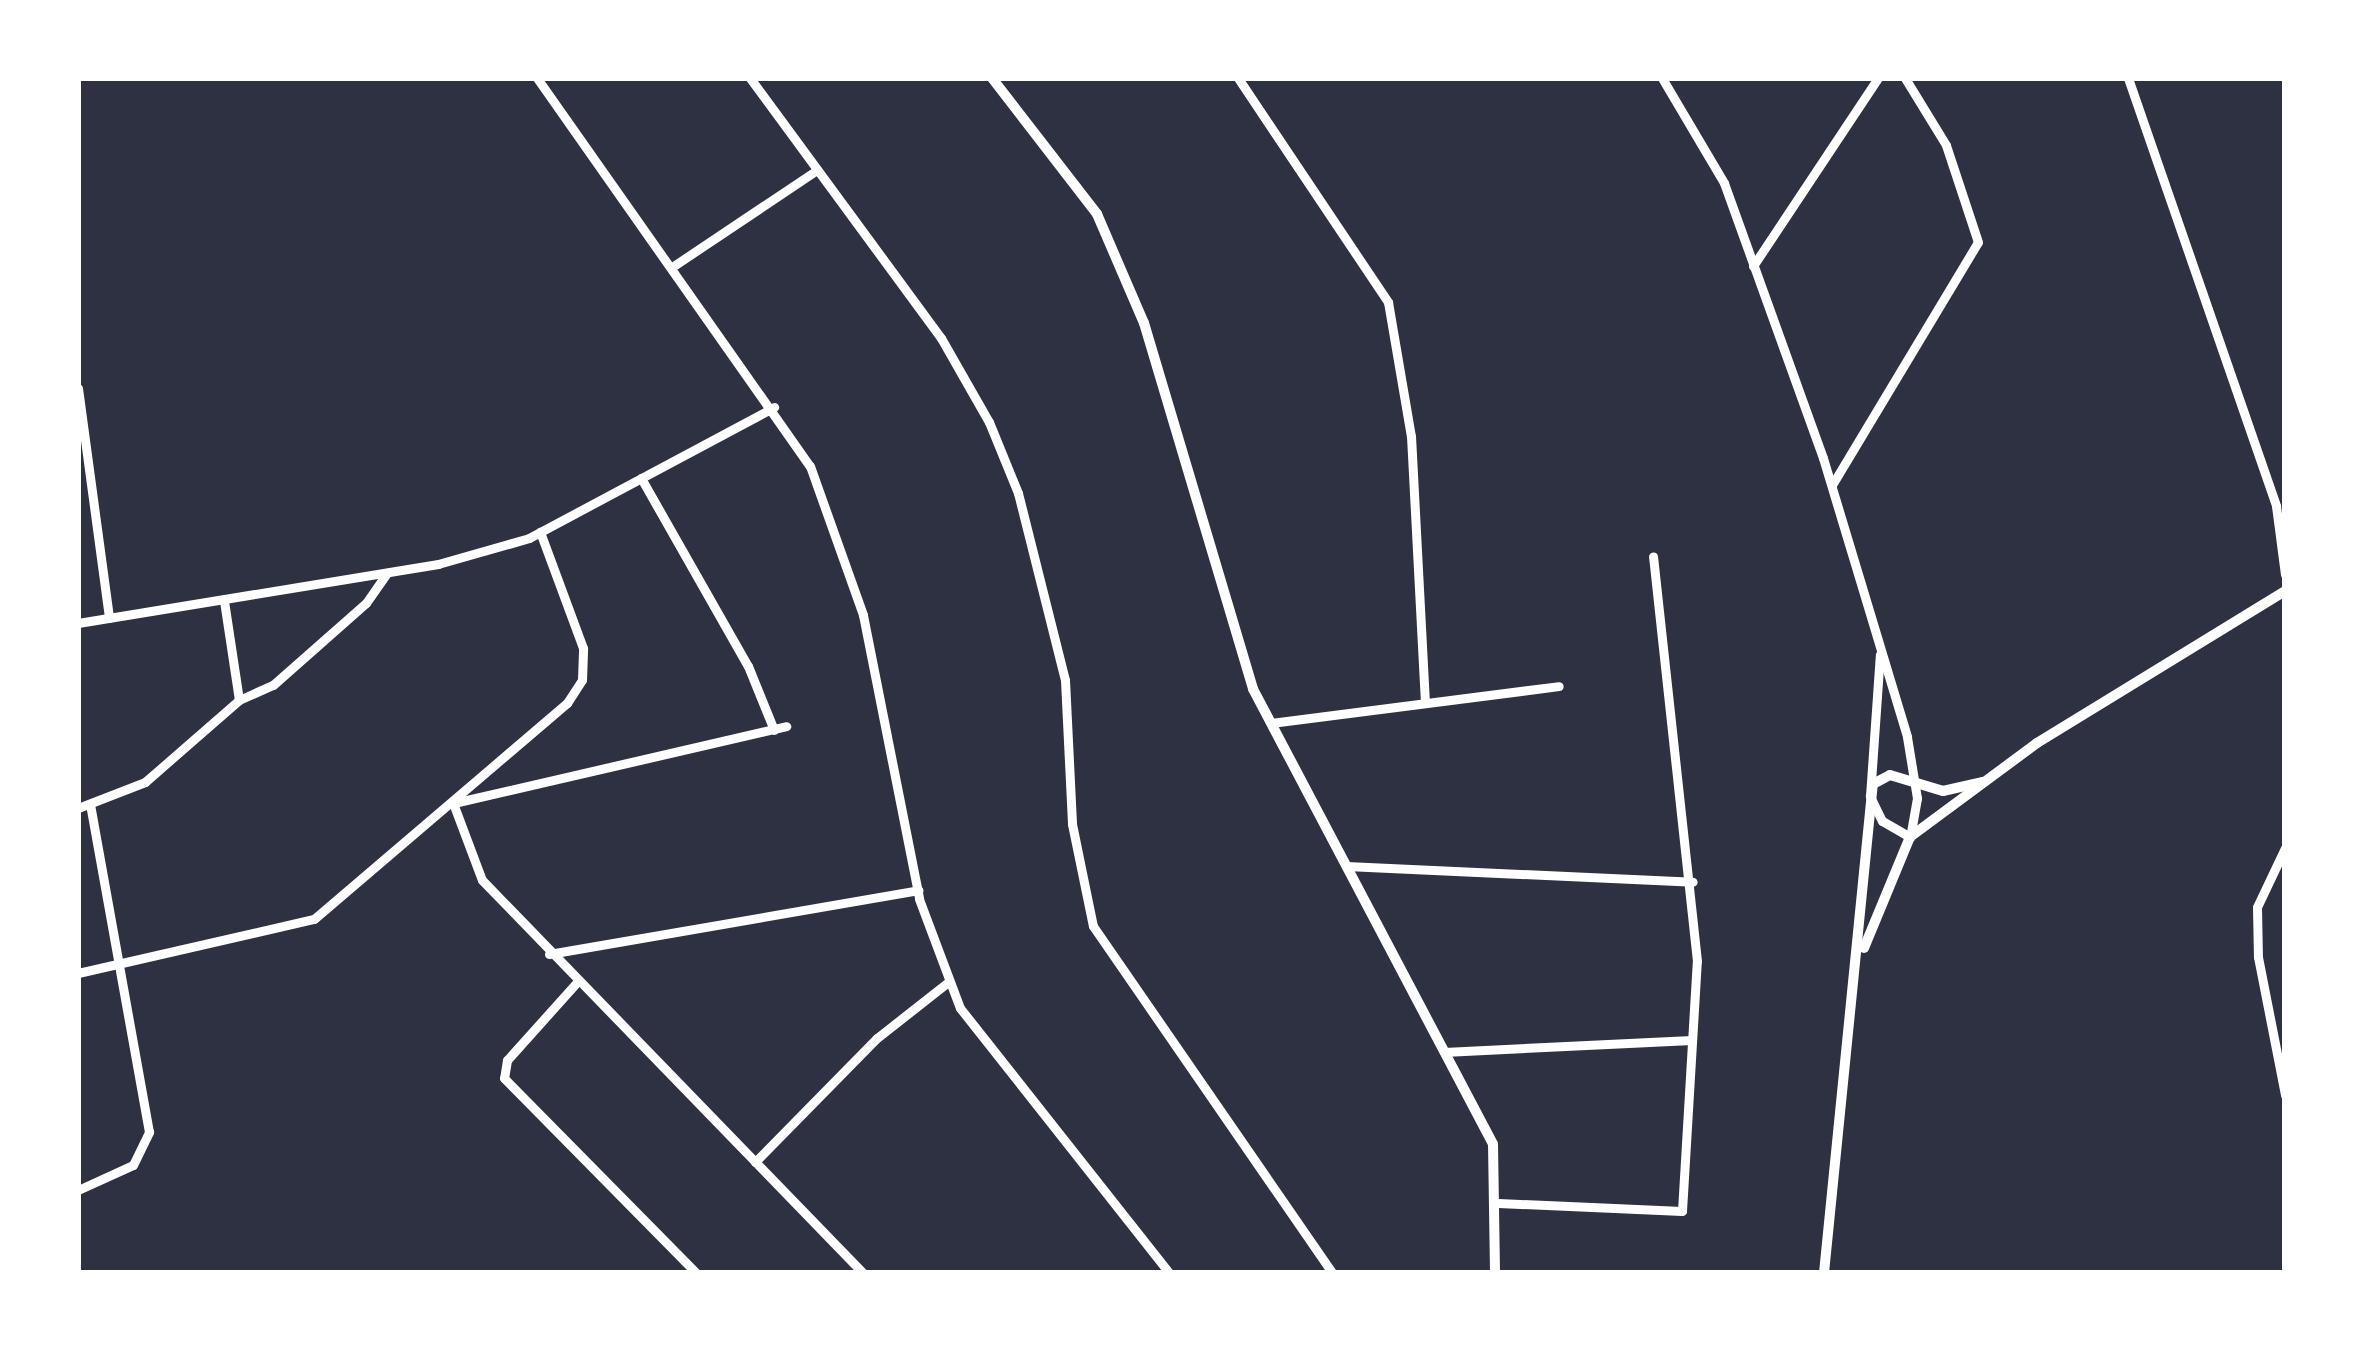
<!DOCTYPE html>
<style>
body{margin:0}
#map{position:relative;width:2363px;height:1351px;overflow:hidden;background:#2d3142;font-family:"PT Sans",sans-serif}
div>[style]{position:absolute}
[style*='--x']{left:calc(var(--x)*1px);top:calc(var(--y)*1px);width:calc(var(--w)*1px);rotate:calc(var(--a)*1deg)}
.minor>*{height:9px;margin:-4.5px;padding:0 4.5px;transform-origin:4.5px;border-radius:4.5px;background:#fff}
.tertiary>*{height:10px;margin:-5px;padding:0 5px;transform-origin:5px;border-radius:5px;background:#fff}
span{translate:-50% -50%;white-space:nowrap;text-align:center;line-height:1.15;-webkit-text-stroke:9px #fff;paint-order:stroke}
.frame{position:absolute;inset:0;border:81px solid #fff;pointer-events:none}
</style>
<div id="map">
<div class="minor">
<i style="--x:537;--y:78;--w:474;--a:54.9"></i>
<i style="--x:810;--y:466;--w:158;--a:70.4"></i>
<i style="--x:863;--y:615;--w:289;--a:78.8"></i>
<i style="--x:919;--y:899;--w:116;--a:69.4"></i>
<i style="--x:960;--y:1008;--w:337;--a:51.7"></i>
<i style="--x:750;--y:78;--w:323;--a:53.7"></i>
<i style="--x:941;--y:338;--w:97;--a:60.3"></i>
<i style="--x:989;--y:422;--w:77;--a:67.8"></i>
<i style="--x:1018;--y:493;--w:193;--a:75.9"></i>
<i style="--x:1065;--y:680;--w:144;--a:87.2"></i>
<i style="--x:1072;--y:824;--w:104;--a:78.4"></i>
<i style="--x:1093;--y:926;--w:421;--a:55.4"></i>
<i style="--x:1238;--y:78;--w:270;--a:56.2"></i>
<i style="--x:1388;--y:302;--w:136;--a:80.3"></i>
<i style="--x:1411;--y:436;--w:267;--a:87"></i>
<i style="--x:1662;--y:78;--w:122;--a:59.4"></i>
<i style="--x:1724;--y:183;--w:292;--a:70.2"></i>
<i style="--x:1823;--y:458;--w:291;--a:73.2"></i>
<i style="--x:1907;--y:737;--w:62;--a:80.7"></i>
<i style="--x:1917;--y:798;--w:40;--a:100"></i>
<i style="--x:1910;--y:837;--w:32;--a:-150"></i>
<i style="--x:1882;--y:821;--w:28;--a:-116"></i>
<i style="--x:1870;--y:796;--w:142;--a:-86"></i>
<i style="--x:2128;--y:78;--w:453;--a:70.9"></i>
<i style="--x:2276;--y:506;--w:69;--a:82.5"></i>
<i style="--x:675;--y:265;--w:171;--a:-33.8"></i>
<i style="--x:1753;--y:266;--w:226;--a:-56.4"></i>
<i style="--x:78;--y:388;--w:232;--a:82.3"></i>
<i style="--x:641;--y:478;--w:216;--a:60.4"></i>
<i style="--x:748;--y:666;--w:69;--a:67.9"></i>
<i style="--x:1832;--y:485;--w:283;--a:-59"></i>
<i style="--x:1978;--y:242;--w:102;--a:-108.3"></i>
<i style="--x:1946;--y:145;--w:79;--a:-121.5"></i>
<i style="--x:78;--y:623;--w:365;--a:-9.3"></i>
<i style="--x:438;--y:564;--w:95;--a:-15.9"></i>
<i style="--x:529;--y:538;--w:278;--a:-28.1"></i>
<i style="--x:239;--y:700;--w:37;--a:-24"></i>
<i style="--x:273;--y:685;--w:124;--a:-41.4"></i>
<i style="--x:366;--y:603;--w:37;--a:-55"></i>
<i style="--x:1271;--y:723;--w:290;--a:-7.3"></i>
<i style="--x:458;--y:802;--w:337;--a:-13"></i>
<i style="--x:453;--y:803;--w:82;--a:69.4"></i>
<i style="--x:482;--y:880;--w:547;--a:45.89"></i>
<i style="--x:78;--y:808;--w:72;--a:-21.2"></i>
<i style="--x:145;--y:782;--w:125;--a:-41.1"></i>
<i style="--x:239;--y:700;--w:100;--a:-98.6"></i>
<i style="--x:2285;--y:848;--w:65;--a:115.4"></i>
<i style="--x:2257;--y:907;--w:50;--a:88.9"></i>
<i style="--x:2258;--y:957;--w:141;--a:78.9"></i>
<i style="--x:1346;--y:866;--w:347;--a:2.6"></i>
<i style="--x:549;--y:954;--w:375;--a:-9.8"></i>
<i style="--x:78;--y:973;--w:242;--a:-12.9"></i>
<i style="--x:314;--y:919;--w:333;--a:-40.5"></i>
<i style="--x:567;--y:703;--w:27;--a:-57"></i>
<i style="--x:582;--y:680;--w:32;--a:-88"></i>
<i style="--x:583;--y:648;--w:124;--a:-110.3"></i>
<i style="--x:578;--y:981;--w:106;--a:131.9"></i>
<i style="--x:507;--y:1060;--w:18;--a:99"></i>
<i style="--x:504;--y:1078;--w:274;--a:45.4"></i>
<i style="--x:1444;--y:1052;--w:248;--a:-2.8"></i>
<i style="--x:755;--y:1162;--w:174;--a:-45.5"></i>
<i style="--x:877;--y:1038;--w:89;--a:-38.2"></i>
<i style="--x:78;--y:1190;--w:60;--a:-24.4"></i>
<i style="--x:133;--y:1165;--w:37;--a:-64"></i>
<i style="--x:149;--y:1132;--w:333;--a:-100.2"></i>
<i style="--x:1498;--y:1203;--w:184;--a:2.5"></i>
<i style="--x:1682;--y:1211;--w:250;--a:-86.6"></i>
<i style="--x:1697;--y:961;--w:407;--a:-96.2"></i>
</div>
<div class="tertiary">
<i style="--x:992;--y:78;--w:172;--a:52.3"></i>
<i style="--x:1097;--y:214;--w:119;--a:66.7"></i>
<i style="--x:1144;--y:323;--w:382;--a:73.4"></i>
<i style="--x:1253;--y:689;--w:514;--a:62.19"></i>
<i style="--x:1493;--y:1144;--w:129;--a:89.1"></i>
<i style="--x:1864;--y:948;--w:120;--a:-67.5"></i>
<i style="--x:1910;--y:837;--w:158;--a:-36.5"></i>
<i style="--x:2037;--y:743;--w:291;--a:-31.5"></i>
<i style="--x:1824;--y:1273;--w:491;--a:-84.3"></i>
<i style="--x:1873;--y:784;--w:19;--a:-28"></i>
<i style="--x:1890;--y:775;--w:55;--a:16.8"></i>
<i style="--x:1943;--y:791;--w:41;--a:-12.7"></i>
</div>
<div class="frame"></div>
</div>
